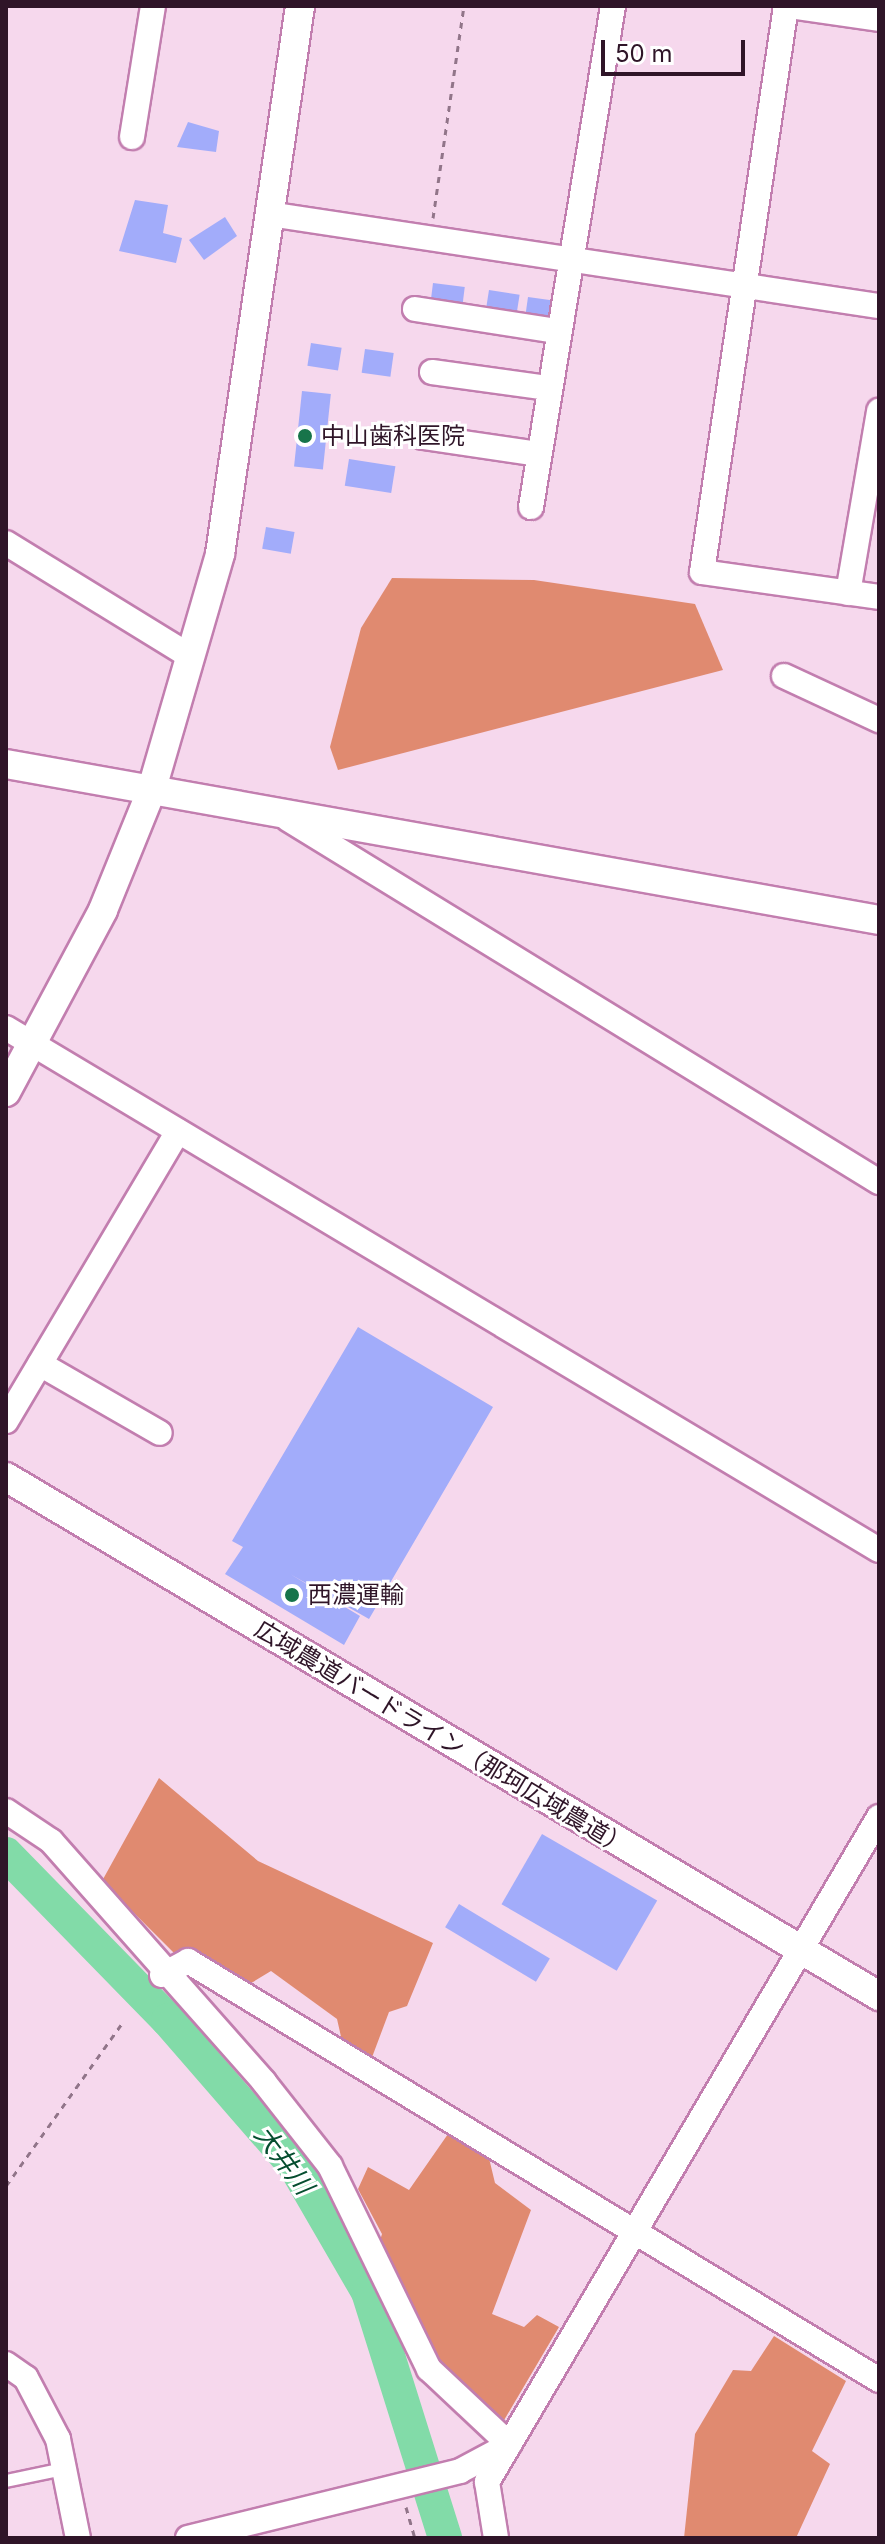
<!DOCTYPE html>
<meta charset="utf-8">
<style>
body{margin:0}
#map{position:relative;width:885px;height:2544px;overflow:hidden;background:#f6d8ed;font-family:Inter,"Noto Sans JP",sans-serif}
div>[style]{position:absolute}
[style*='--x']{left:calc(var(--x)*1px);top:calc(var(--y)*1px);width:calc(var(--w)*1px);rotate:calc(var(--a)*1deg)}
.forest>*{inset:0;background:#e08a70}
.river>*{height:34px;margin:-17px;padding:0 17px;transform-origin:17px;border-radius:17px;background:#82dba8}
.building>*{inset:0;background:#a2acfa;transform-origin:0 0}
.path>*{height:3px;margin-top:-1.5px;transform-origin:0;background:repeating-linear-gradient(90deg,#917589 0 6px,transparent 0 12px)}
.roads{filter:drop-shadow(2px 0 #c27eaf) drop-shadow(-2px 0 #c27eaf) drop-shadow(0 2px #c27eaf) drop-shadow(0 -2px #c27eaf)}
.service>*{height:12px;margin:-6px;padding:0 6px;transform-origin:6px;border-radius:6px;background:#fff}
.minor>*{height:24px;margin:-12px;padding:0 12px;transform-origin:12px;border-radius:12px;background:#fff}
.tertiary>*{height:28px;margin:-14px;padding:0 14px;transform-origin:14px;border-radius:14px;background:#fff}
.dots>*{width:22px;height:22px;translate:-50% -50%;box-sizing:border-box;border:4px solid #fff;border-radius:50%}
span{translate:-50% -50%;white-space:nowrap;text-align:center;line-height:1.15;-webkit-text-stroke:6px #fff;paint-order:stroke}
.poi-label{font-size:24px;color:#2f1528}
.left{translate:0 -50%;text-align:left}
.street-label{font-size:24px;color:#2f1528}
.water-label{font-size:26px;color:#054e2f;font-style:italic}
.frame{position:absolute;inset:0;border:8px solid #2f1528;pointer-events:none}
.scale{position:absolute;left:601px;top:40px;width:144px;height:36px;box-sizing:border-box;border:4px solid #2f1528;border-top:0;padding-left:10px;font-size:24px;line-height:28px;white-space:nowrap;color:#2f1528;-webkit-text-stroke:6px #fff;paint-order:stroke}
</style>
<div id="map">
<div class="forest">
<i style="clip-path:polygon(392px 578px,534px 580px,695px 604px,723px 670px,338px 770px,330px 747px,361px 628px)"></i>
<i style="clip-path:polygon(159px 1778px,258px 1861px,433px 1943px,407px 2006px,389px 2012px,371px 2060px,342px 2041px,337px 2019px,271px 1971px,248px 1985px,200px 1979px,102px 1881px)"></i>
<i style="clip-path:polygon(448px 2134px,488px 2154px,495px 2183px,531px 2210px,492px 2314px,524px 2327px,537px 2315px,559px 2327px,500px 2427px,436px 2366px,377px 2250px,382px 2234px,358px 2189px,368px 2167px,409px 2190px)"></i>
<i style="clip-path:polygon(774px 2336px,846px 2381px,812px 2451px,830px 2464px,796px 2538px,684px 2538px,695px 2434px,733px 2370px,751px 2371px)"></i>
</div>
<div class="river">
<i style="--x:6;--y:1854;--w:232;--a:45.7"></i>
<i style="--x:168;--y:2020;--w:194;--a:49"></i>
<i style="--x:295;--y:2166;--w:146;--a:59.9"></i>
<i style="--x:368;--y:2292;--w:258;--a:72.6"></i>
</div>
<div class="building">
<i style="clip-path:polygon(188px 122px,219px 131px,216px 152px,177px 147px)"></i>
<i style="clip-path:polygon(135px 200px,168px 205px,163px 233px,182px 238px,176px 263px,119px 251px)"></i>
<i style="clip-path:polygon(225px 217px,237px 236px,204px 260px,189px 240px)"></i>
<i style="left:433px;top:283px;width:32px;height:25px;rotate:7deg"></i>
<i style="left:489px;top:290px;width:31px;height:25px;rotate:9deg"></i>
<i style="left:528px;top:297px;width:29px;height:26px;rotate:8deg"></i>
<i style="left:311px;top:343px;width:31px;height:23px;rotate:9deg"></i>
<i style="left:365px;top:349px;width:29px;height:24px;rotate:8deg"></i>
<i style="left:302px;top:391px;width:29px;height:76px;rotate:6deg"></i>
<i style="left:349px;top:459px;width:47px;height:27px;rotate:9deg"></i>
<i style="left:266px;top:527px;width:29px;height:22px;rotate:10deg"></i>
<i style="clip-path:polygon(358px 1327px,493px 1407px,369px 1619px,290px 1574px,360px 1616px,344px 1645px,225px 1574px,243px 1547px,232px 1541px)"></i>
<i style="left:542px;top:1834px;width:133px;height:81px;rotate:30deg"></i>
<i style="left:459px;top:1904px;width:106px;height:27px;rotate:31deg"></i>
</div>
<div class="path">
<i style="--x:433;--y:218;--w:214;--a:-81.7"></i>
<i style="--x:6;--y:2186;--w:201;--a:-54.5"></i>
<i style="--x:406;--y:2507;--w:32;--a:74"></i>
</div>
<div class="roads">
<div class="service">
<i style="--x:6;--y:2481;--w:63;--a:-11.8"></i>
</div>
<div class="minor">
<i style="--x:786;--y:6;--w:572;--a:98.44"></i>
<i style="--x:702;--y:572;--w:179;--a:8"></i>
<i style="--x:790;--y:6;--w:90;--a:8.3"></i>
<i style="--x:132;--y:137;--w:133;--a:-80.9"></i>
<i style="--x:269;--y:214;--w:617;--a:8.58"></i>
<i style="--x:415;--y:309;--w:144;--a:8.8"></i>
<i style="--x:432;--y:372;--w:116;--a:7.9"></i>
<i style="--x:423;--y:437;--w:116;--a:8.4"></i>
<i style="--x:531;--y:507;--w:508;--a:-80.7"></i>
<i style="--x:6;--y:543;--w:217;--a:31.6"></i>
<i style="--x:848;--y:593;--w:185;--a:-80.3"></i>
<i style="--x:784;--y:676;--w:105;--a:24.9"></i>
<i style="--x:288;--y:819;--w:694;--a:31.56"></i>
<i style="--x:6;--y:1028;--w:1017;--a:30.88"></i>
<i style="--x:40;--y:1364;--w:138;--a:29.9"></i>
<i style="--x:6;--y:1421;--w:337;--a:-59.3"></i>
<i style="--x:6;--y:1811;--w:54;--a:33.7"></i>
<i style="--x:51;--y:1841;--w:322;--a:48.5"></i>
<i style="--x:264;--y:2082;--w:107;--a:51.8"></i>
<i style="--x:330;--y:2166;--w:226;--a:64"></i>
<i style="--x:429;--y:2369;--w:110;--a:43.2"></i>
<i style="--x:162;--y:1975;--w:30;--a:-28"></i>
<i style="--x:188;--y:1961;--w:808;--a:31.23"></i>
<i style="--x:6;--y:2364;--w:24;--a:35"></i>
<i style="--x:26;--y:2378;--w:69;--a:62.3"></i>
<i style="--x:58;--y:2439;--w:101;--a:78.6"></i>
<i style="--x:188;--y:2538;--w:280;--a:-13.8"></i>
<i style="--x:460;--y:2471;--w:53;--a:-28"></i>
<i style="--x:496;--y:2538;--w:57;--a:-99.1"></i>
<i style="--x:487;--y:2482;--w:772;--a:-59.48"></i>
</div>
<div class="tertiary">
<i style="--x:6;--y:764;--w:887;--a:10.13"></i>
<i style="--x:6;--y:1092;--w:206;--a:-61.9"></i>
<i style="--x:103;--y:910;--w:127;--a:-67.9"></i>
<i style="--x:151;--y:792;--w:248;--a:-73.8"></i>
<i style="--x:220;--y:554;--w:554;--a:-81.69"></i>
<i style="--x:6;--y:1477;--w:1016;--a:30.73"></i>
</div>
</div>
<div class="dots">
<i style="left:305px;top:436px;background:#17744a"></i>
<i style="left:292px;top:1595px;background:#17744a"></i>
</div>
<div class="poi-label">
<span class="left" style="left:321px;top:436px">中山歯科医院</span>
<span class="left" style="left:308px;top:1595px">西濃運輸</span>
</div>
<div class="street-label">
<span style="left:442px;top:1738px;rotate:31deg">広域農道バードライン（那珂広域農道）</span>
</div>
<div class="water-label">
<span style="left:284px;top:2160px;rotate:53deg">大井川</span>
</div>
<div class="frame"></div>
<div class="scale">50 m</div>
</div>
